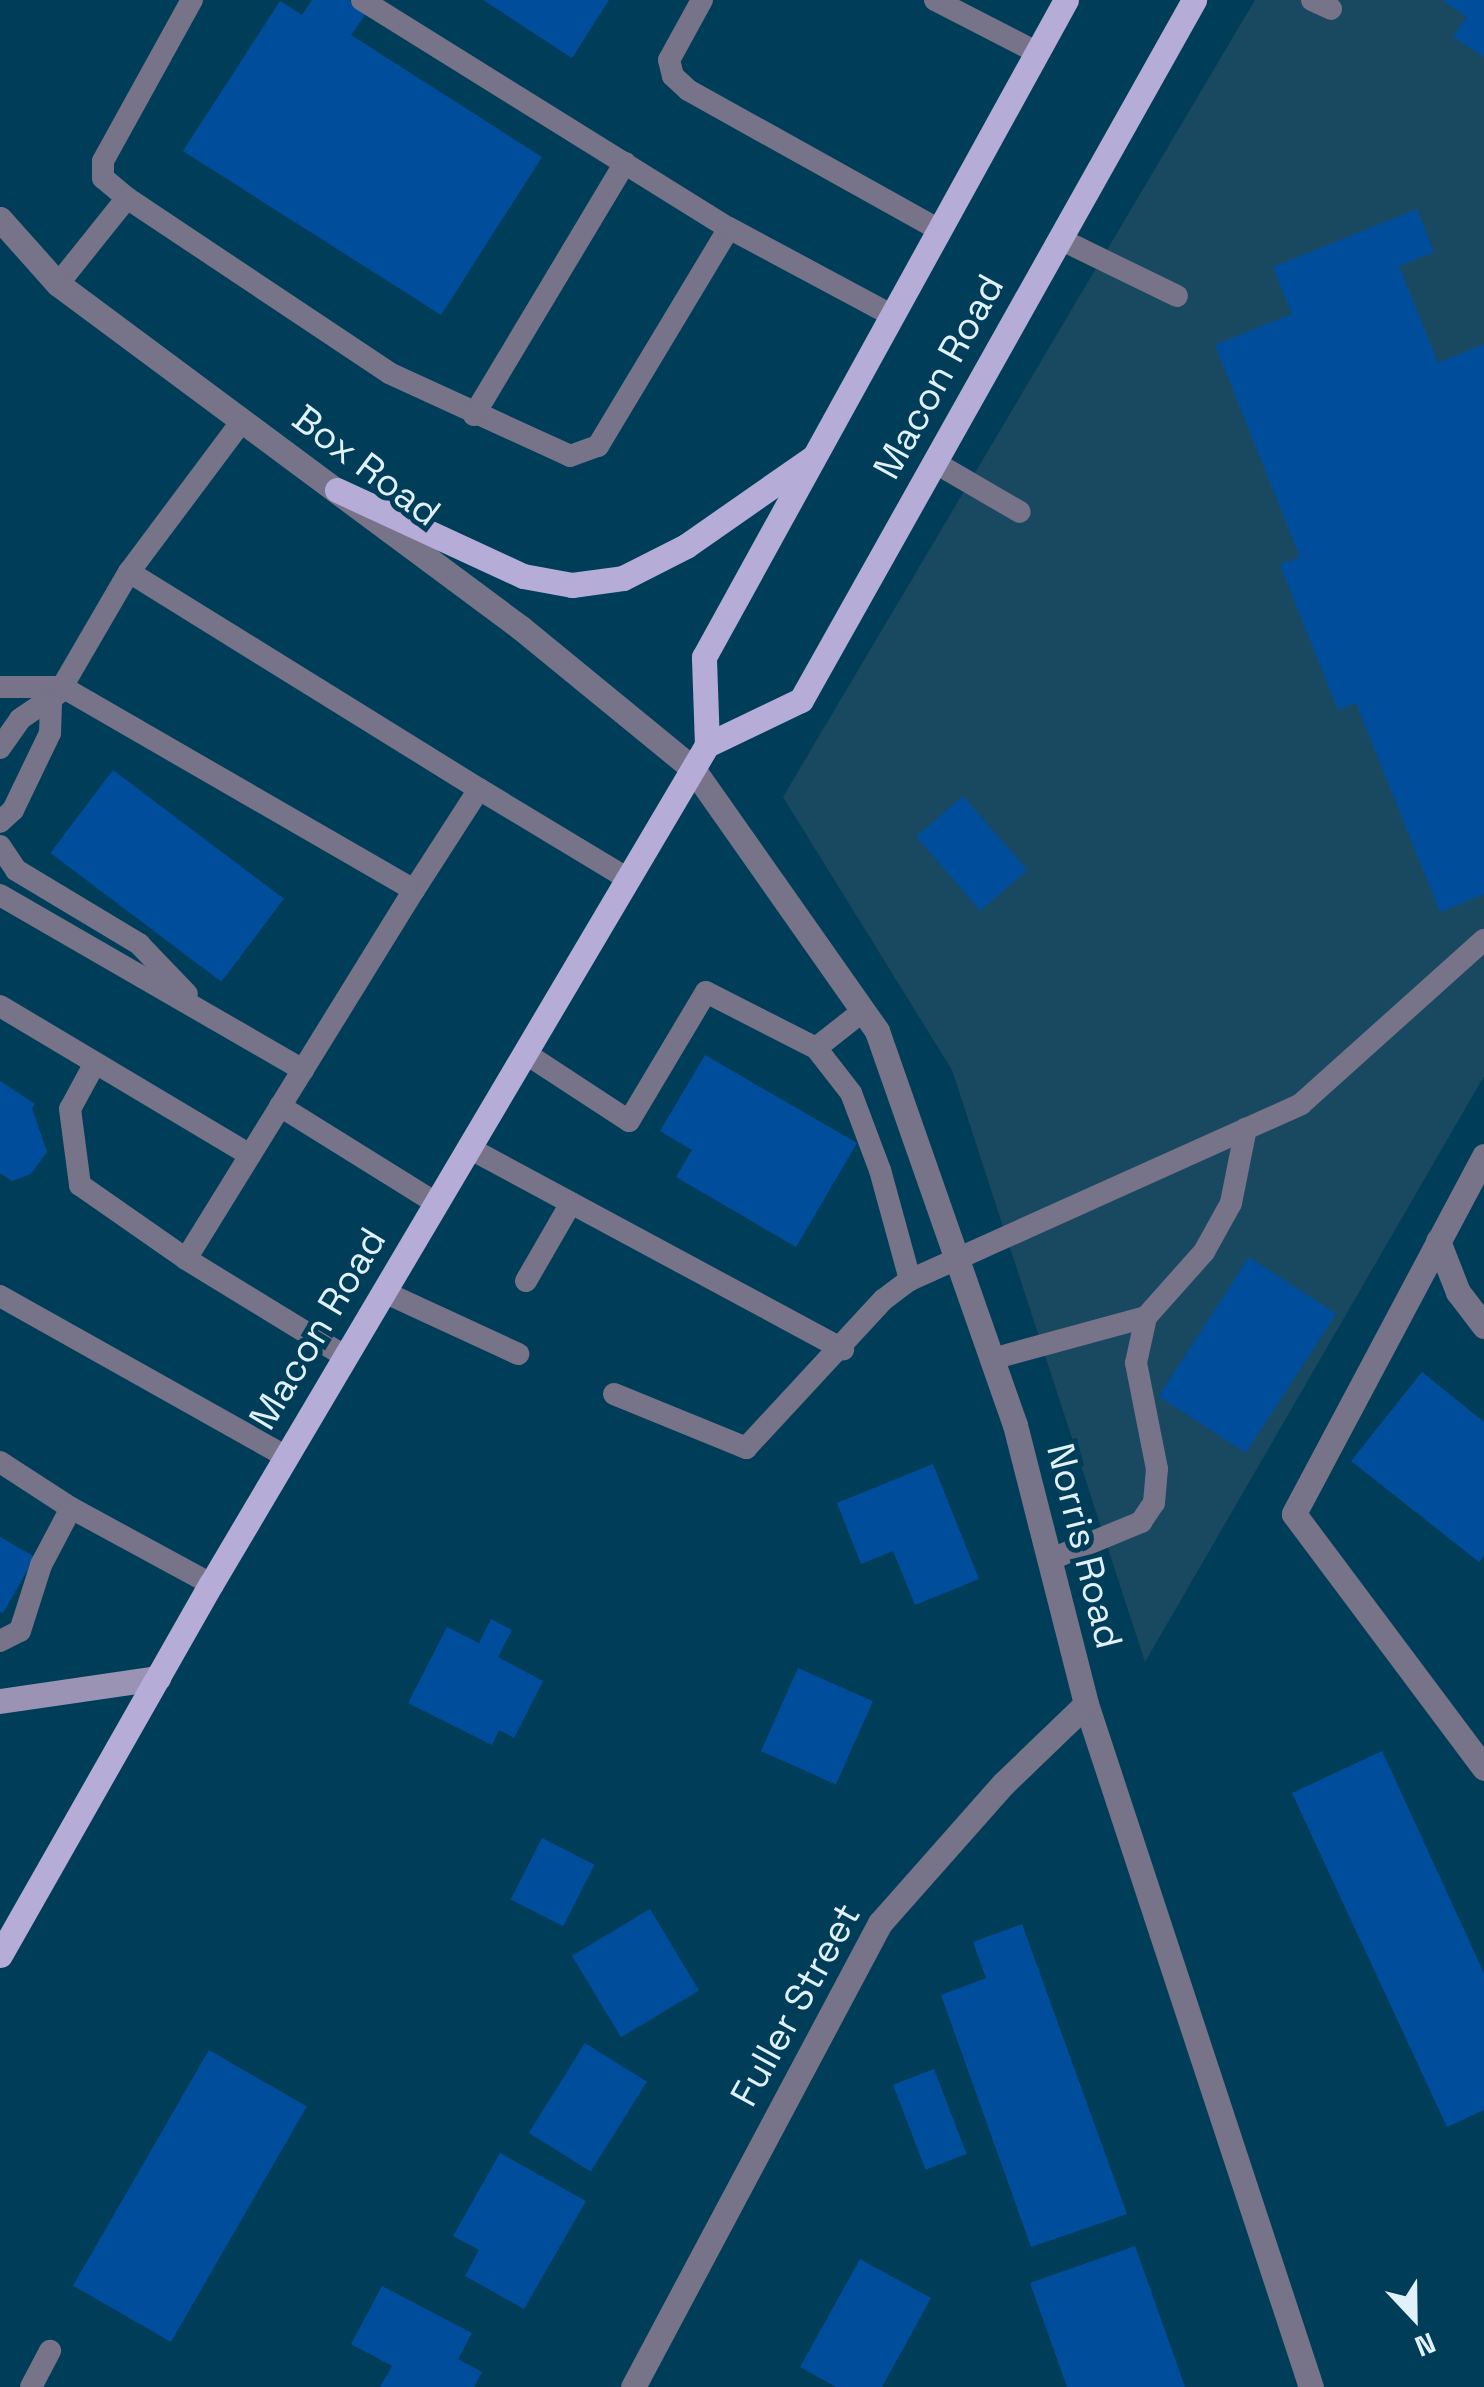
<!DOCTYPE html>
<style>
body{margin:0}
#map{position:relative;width:1484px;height:2387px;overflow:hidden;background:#003d58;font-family:"Space Grotesk",sans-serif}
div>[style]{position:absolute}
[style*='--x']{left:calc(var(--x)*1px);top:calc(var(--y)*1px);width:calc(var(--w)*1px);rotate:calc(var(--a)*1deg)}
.built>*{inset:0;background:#194961}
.building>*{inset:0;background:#004d9b;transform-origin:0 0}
.lane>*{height:22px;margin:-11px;padding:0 11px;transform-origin:11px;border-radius:11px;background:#777388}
.street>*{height:25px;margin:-12.5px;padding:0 12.5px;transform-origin:12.5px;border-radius:12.5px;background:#777388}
.secondary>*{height:25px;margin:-12.5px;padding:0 12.5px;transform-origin:12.5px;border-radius:12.5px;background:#9a93b4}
.primary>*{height:25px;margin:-12.5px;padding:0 12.5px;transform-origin:12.5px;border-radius:12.5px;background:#b5acd7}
span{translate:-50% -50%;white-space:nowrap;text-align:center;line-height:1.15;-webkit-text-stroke:10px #003d58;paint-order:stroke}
.street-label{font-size:38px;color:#e1f1fc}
.north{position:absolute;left:1364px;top:2267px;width:100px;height:100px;-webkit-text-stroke:8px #003d58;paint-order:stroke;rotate:158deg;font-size:28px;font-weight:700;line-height:40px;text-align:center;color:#e1f1fc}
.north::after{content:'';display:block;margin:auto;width:35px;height:45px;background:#e1f1fc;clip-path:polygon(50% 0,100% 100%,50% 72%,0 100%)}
</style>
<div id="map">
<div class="built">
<i style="clip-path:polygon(1255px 0,1484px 0,1484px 1076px,1145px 1662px,952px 1070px,783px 797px)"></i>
</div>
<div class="building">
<i style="clip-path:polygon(312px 0,349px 0,367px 12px,351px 35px,542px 157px,441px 315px,183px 151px,280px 1px,302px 15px)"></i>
<i style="clip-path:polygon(483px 0,609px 0,572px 58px)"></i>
<i style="clip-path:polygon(1442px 0,1484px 0,1484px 57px,1453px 37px,1467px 17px)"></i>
<i style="clip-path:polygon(1417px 209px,1434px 252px,1399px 266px,1438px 363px,1484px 344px,1484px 894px,1440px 912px,1356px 703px,1338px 710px,1280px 565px,1300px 557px,1215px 345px,1292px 314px,1273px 267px)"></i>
<i style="left:113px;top:770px;width:214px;height:104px;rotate:37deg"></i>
<i style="left:963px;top:796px;width:98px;height:62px;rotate:49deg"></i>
<i style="clip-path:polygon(705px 1055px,857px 1143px,796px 1247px,676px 1177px,692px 1150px,660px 1131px)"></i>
<i style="clip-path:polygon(0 1081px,35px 1104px,32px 1108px,47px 1152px,31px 1174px,12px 1181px,0 1173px)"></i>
<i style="left:1249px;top:1257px;width:104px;height:166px;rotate:33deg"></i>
<i style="clip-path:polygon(1422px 1372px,1484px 1422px,1484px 1556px,1479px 1562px,1351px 1461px)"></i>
<i style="clip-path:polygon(933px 1464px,979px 1579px,915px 1605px,893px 1551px,861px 1564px,837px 1503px)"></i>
<i style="clip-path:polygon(0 1537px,35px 1557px,3px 1613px,0 1612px)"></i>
<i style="clip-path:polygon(491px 1619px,512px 1630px,498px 1657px,543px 1681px,514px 1738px,499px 1730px,492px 1745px,408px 1703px,447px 1627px,479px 1643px)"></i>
<i style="left:798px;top:1668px;width:82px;height:91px;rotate:24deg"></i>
<i style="clip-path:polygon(1382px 1751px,1484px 1973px,1484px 2110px,1447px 2127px,1292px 1793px)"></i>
<i style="left:542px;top:1838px;width:59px;height:69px;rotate:27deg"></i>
<i style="left:650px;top:1909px;width:95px;height:91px;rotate:59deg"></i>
<i style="clip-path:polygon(1022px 1924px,1127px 2214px,1031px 2247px,941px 1995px,986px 1978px,973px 1942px)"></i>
<i style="left:585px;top:2043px;width:73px;height:106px;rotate:32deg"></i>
<i style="left:209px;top:2050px;width:113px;height:272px;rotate:30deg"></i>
<i style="left:934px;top:2069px;width:91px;height:44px;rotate:69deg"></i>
<i style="clip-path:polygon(500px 2153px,586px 2201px,524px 2309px,465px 2276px,479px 2250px,453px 2236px)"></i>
<i style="clip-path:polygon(1135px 2246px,1185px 2387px,1067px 2387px,1030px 2283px)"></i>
<i style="clip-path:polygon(860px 2259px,931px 2298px,882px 2387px,836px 2387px,800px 2367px)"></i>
<i style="clip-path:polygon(382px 2286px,472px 2333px,458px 2359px,482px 2372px,474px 2387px,380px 2387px,392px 2366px,351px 2344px)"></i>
</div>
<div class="lane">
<i style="--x:362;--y:0;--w:432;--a:31.9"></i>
<i style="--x:702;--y:0;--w:68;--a:118.8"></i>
<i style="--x:669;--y:60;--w:16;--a:76"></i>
<i style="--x:673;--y:76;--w:21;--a:43"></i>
<i style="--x:688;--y:90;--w:288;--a:29.1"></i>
<i style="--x:935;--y:0;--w:116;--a:27.2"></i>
<i style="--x:1312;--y:0;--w:21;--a:25"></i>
<i style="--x:127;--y:198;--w:31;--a:-140"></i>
<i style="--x:103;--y:178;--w:17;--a:-90"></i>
<i style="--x:103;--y:161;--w:184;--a:-61.1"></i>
<i style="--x:1060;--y:239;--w:130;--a:26"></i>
<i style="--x:58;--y:284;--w:110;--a:-51.3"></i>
<i style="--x:127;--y:198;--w:315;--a:33.7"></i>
<i style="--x:389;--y:373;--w:199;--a:24.6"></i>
<i style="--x:570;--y:456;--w:30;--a:-20"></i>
<i style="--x:598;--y:446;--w:254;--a:-59"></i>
<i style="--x:729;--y:228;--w:186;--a:28.2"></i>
<i style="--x:474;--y:415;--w:294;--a:-59.1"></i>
<i style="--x:934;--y:462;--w:99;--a:30.2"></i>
<i style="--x:129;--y:572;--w:412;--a:31.8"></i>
<i style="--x:0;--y:687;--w:62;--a:0"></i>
<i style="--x:0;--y:748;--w:35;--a:-55"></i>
<i style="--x:20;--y:719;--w:45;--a:-34"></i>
<i style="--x:0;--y:822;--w:18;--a:-43"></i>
<i style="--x:13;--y:810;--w:85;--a:-64.3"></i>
<i style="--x:50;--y:733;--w:30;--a:-88"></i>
<i style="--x:0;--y:846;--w:29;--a:56"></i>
<i style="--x:16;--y:870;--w:144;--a:31"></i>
<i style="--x:139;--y:944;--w:69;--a:46.2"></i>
<i style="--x:414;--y:890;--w:120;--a:-57.2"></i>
<i style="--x:479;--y:789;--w:174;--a:31.1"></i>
<i style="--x:0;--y:895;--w:350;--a:30"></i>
<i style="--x:0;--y:1006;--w:291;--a:30.8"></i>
<i style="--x:816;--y:1048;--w:60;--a:-38.2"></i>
<i style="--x:525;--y:1053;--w:124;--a:33.2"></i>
<i style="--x:629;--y:1121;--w:150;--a:-59.2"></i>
<i style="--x:706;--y:992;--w:123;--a:27"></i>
<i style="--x:816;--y:1048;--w:57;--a:52.1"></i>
<i style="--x:851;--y:1093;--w:82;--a:69.4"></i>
<i style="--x:880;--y:1170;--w:114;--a:74.7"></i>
<i style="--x:95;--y:1063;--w:52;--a:118.5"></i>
<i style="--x:70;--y:1109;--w:77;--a:82.5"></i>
<i style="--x:80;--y:1185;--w:129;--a:34.9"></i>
<i style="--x:186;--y:1259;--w:188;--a:31.5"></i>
<i style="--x:280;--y:1106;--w:184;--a:31.9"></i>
<i style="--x:469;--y:1148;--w:425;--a:28.3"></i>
<i style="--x:186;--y:1259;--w:434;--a:-58.3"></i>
<i style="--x:414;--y:890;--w:406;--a:-150"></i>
<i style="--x:62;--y:687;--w:133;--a:-59.8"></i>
<i style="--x:129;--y:572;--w:189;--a:-53.2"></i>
<i style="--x:526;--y:1281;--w:90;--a:-60"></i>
<i style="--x:384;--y:1292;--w:148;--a:24.8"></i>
<i style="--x:0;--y:1296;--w:329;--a:29.3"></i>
<i style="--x:992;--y:1359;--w:160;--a:-15.3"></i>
<i style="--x:614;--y:1394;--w:143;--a:22.2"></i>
<i style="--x:746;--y:1448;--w:202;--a:-47.2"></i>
<i style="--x:883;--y:1300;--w:34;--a:-37"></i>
<i style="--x:910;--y:1280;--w:429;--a:-24.2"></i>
<i style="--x:1301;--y:1104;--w:246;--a:-41.9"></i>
<i style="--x:0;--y:1462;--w:85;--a:32.9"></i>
<i style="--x:71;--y:1508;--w:159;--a:28.5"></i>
<i style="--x:1049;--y:1560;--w:100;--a:-22.4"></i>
<i style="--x:1141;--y:1522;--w:23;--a:-56"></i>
<i style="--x:1154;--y:1503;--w:34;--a:-85"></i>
<i style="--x:1157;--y:1469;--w:108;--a:-101.2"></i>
<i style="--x:1136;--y:1363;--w:47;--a:-77.7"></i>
<i style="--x:1146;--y:1317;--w:87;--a:-48.3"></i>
<i style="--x:1204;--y:1252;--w:56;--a:-61.1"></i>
<i style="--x:1231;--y:1203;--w:76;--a:-78.7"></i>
<i style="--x:0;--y:1641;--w:22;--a:-27"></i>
<i style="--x:20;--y:1631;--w:69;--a:-72.3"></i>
<i style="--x:41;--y:1565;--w:64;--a:-62.2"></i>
<i style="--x:31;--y:2387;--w:41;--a:-62.2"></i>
</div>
<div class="street">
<i style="--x:0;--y:219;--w:87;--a:48.3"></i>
<i style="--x:58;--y:284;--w:577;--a:36.61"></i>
<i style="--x:521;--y:628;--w:222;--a:39.3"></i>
<i style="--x:693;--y:769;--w:320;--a:54.9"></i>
<i style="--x:877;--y:1031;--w:417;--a:70.7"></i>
<i style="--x:1015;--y:1425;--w:288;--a:75.7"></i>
<i style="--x:1086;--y:1704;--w:719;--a:71.77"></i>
<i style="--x:1484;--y:1156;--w:405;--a:118"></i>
<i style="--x:1294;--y:1514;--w:317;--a:53.2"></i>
<i style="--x:1438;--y:1241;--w:55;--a:68.6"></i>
<i style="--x:1458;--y:1292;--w:43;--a:52.6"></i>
<i style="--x:633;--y:2387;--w:526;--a:-61.97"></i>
<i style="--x:880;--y:1923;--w:186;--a:-48.5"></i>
<i style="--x:1003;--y:1784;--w:115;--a:-43.9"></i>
</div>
<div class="secondary">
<i style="--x:0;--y:1701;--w:160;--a:-8.3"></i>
</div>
<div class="primary">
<i style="--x:337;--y:490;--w:205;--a:24.8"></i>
<i style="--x:523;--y:576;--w:50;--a:10.4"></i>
<i style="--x:572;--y:585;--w:51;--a:-7.8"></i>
<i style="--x:623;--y:578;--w:71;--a:-26.9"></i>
<i style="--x:686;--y:546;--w:154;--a:-34.9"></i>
<i style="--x:707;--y:745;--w:104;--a:-25.6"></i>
<i style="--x:801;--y:700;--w:803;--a:-60.69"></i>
<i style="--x:0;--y:1955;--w:427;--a:-60.4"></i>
<i style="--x:211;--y:1584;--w:975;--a:-59.41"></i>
<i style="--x:707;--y:745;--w:88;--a:-92"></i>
<i style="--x:704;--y:657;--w:750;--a:-61.15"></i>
</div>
<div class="street-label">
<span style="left:939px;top:377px;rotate:-61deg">Macon Road</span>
<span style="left:366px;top:466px;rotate:37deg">Box Road</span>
<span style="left:318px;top:1329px;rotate:-59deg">Macon Road</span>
<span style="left:1084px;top:1546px;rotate:76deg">Norris Road</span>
<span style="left:796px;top:2005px;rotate:-61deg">Fuller Street</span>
</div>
<div class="north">N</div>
</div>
